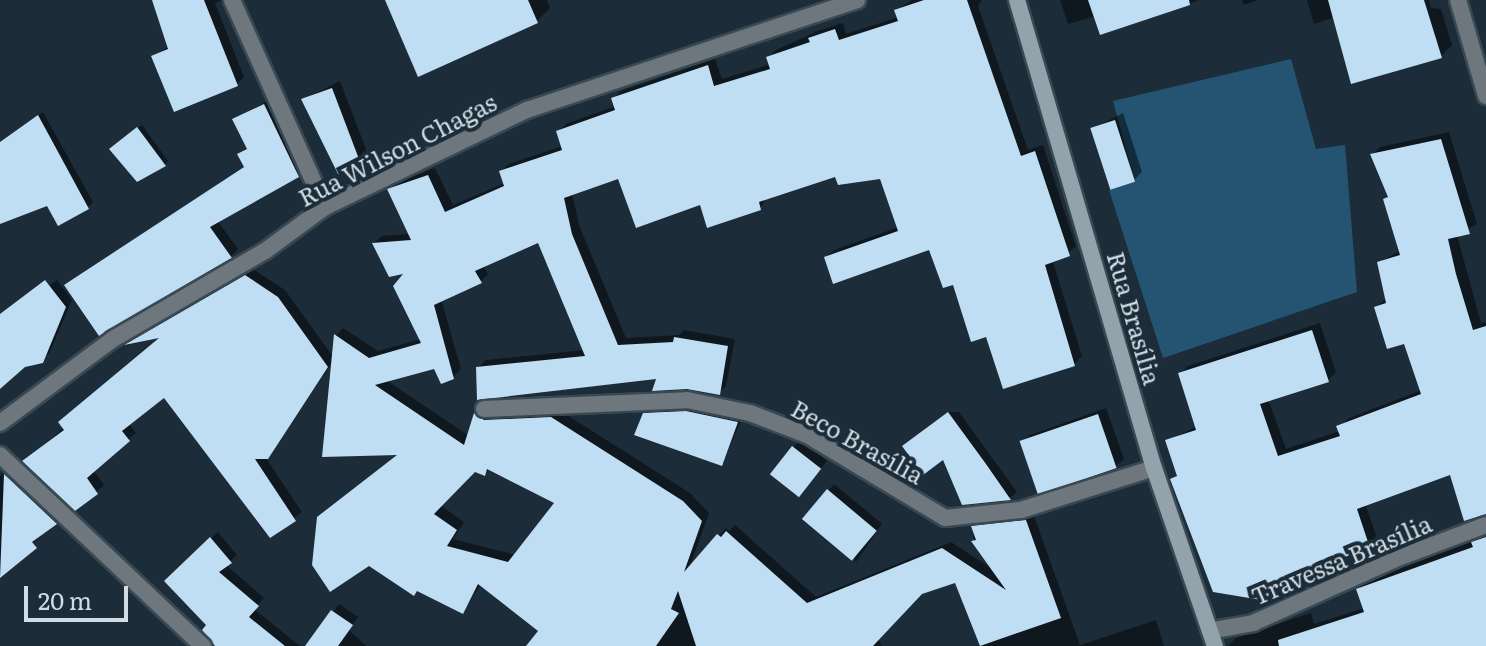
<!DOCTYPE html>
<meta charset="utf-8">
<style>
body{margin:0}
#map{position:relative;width:1486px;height:646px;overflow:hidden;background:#1c2d39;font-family:Literata,serif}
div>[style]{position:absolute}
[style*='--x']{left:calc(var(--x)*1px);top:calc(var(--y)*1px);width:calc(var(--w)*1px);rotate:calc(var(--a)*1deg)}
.green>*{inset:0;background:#245472}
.shadow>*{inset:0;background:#0007}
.building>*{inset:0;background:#bfddf3;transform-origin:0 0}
.roads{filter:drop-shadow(2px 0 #394954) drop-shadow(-2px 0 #394954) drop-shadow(0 2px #394954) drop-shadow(0 -2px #394954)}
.street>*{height:16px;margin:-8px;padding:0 8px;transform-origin:8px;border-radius:8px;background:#6e777d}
.secondary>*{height:16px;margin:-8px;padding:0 8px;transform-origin:8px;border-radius:8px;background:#94a2ab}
span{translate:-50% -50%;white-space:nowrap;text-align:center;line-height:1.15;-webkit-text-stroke:8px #1c2d39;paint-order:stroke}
.street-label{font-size:24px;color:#d1dce4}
.scale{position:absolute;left:24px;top:586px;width:104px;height:36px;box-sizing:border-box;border:4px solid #d1dce4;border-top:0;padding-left:10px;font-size:24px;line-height:28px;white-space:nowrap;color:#d1dce4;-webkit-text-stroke:6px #1c2d39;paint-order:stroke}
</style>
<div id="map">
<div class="green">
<i style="clip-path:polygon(1291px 59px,1316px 149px,1345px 145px,1357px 292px,1163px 358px,1109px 190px,1135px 182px,1113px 101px)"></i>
</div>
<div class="shadow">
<i style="clip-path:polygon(154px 0,222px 0,215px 3px,244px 77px,237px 84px,154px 57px,169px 46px)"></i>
<i style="clip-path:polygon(387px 0,547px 0,550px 8px,537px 21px)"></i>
<i style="clip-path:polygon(evenodd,912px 0,982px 0,978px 6px,1028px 150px,1043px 145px,1076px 247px,1053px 262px,1082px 356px,1074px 364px,988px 335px,931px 248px,826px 257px,834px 250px,899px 227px,882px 176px,837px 174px,767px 197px,760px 208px,701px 203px,619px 176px,572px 193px,579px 225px,626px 338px,679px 335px,684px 330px,735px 339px,726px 386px,719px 393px,659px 377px,478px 368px,486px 360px,585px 350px,539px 241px,483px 265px,488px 274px,481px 281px,441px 299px,461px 369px,453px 377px,435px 367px,386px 380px,469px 436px,483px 407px,559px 410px,690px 493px,709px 513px,689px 569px,726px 528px,729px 531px,735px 525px,816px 597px,951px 542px,994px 570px,974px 542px,973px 527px,980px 519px,1033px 513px,1080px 645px,1156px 620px,1164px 646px,982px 646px,956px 580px,922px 592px,878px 639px,882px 646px,528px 646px,540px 631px,481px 584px,463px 612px,401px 453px,334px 360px,266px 458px,302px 512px,270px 535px,165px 395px,129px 424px,136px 433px,93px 470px,104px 485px,76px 508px,36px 453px,164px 335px,130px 342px,133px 339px,253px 269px,285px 290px,334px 358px,336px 335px,343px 328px,378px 351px,421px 339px,409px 271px,374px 243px,382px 236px,410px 234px,389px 190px,397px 182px,435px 168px,453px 205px,505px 183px,501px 171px,509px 164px,563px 146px,558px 132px,566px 124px,616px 106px,613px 99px,621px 91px,715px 59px,722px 79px,771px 64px,769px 57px,776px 50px,818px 31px,843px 23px,846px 34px,899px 17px,897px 10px,912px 0,490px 468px,557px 502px,516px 555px,453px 539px,464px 522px,440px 505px,474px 470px,484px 474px,490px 468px)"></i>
<i style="clip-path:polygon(1060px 0,1199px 0,1101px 33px,1096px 16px,1068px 24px)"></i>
<i style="clip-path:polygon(1242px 0,1258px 0,1244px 5px)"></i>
<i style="clip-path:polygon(1307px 0,1429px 0,1431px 8px,1441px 9px,1452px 45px,1441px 56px,1335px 17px,1314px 24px)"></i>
<i style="clip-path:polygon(340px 81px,369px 157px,339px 172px,304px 99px)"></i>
<i style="clip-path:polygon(272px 98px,305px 168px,217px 220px,238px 249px,231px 256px,99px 333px,67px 285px,246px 165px,239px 155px,248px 147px,234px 120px)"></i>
<i style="clip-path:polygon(43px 112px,93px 202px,88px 207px,48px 204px,0 222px,0 142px)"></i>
<i style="clip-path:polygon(1123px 113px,1142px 172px,1134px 180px,1092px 129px)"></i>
<i style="clip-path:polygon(142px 125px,168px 161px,165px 165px,116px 145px)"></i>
<i style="clip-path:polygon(1449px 132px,1477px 224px,1457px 235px,1481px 323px,1486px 322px,1486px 513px,1451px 473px,1365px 503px,1377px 538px,1369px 546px,1297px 571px,1300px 583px,1292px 591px,1173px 479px,1178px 474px,1167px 441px,1197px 426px,1180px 374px,1188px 366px,1320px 323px,1336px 372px,1328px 380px,1268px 399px,1286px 449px,1340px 431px,1347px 419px,1422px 390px,1405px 341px,1376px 307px,1387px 298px,1379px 262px,1400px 251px,1385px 199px,1390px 195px,1372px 155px,1380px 147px)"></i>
<i style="clip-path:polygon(57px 280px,72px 300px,49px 354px,24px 365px,0 386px,0 318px)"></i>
<i style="clip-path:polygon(694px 405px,743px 416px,722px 464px,644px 414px,651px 407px)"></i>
<i style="clip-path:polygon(1106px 408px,1124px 459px,1116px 466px,1023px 442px,1030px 435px)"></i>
<i style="clip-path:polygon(949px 412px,959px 412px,1017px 492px,1010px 498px,963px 503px,944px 457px,911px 440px)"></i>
<i style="clip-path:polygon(801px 439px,827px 461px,805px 487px,771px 473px)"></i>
<i style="clip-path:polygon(14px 466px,65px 513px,0 574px,0 476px)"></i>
<i style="clip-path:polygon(834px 484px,882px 524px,856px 562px,828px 491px)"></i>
<i style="clip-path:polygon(218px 532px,237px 555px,226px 565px,264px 598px,254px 609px,300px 646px,219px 646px,209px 625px,167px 581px)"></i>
<i style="clip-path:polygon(1486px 535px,1486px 646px,1228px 646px,1236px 638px,1311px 613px,1314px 624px,1365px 608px,1358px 589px,1367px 581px)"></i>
<i style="clip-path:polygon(339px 604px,358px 617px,349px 630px,366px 646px,308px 646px)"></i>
</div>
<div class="building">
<i style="clip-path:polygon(152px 0,204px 0,238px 86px,174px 112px,151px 56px,168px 49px)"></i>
<i style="clip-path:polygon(385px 0,528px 0,538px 23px,418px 77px)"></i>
<i style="clip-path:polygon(evenodd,924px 0,967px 0,1021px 156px,1035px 151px,1070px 256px,1045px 265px,1075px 366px,1003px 389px,986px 337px,971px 342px,953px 285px,943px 288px,929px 250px,833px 284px,824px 257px,898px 231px,880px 179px,838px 185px,835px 177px,759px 202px,761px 210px,707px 228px,700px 205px,636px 228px,618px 179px,564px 198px,572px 234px,618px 345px,673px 342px,674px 337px,728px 346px,720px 395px,687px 389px,652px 391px,656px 379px,477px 400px,476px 367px,585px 356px,538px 243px,475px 271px,482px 283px,434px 305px,454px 379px,441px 384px,434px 369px,375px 385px,464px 445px,474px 413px,484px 420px,551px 417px,683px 501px,702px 521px,684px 572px,717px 534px,721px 537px,726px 531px,807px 603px,942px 548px,1006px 590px,971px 541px,976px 540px,971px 526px,1026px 520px,1061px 618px,980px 646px,955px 583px,922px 594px,873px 646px,696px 646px,678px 591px,671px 609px,679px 613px,656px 646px,526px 646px,538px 631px,478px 584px,463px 614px,417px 591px,414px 596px,369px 566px,330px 592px,312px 565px,317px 517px,397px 455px,322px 457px,334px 334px,369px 358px,421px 343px,393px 286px,403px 274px,389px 277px,372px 243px,411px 240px,387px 189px,428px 175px,445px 212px,504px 186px,499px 171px,562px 150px,556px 131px,615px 110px,611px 98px,708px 65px,714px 86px,770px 69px,766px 57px,810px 42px,808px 38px,835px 29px,839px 40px,898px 21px,894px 10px,924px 0,487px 469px,554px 503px,508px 562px,447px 546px,457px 530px,434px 514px,475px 472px,485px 476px,487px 469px)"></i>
<i style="clip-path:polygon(1088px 0,1189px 0,1190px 5px,1100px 35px)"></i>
<i style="clip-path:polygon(1328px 0,1424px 0,1442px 58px,1351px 84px)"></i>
<i style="clip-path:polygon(332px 88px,362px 167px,338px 174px,301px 99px)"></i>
<i style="clip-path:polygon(264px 104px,299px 177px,210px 227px,232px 258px,99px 336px,64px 285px,244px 167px,237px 154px,247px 149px,232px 119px)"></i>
<i style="clip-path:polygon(38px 115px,89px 209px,58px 226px,47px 206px,0 224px,0 142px)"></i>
<i style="left:1115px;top:120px;width:65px;height:26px;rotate:72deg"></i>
<i style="clip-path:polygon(137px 127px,166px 166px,137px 182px,109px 149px)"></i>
<i style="clip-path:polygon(1441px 139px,1470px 234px,1448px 239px,1456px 274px,1473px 330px,1486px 326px,1486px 514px,1464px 521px,1450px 475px,1357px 509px,1370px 548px,1288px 577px,1293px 593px,1273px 602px,1213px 592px,1170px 479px,1177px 476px,1165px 440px,1196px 430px,1178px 373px,1312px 330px,1329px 382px,1260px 404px,1278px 456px,1340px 436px,1336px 426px,1421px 394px,1404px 344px,1387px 349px,1374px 307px,1386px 303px,1377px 262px,1400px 255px,1383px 199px,1388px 197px,1370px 154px)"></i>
<i style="clip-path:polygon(245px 275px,278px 297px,328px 367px,268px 459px,255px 459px,296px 521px,270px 538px,164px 398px,122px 431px,130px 441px,87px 478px,98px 494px,75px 511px,22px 461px,64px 430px,58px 422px,159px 338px,124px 345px)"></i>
<i style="clip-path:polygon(45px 280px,66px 307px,43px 363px,25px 367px,0 389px,0 314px)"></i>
<i style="clip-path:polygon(686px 411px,738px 422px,722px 466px,634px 435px,643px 413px)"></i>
<i style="clip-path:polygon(948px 412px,986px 464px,1011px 500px,962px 505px,943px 460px,923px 475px,902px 446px)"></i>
<i style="left:1098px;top:414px;width:57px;height:83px;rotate:71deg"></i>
<i style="left:792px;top:446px;width:37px;height:36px;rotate:38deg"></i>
<i style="clip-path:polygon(4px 474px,57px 524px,32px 542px,37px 548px,0 578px)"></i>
<i style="left:827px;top:489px;width:65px;height:39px;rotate:40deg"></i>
<i style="clip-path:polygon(210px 537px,232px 563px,219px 572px,259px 606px,249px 617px,285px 646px,215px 646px,202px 630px,206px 625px,164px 581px)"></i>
<i style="clip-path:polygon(1486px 537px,1486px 646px,1279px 646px,1278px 640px,1364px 612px,1356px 589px,1473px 547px,1471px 542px)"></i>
<i style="clip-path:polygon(331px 610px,353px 625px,338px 646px,305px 646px)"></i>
</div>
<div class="roads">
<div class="street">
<i style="--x:232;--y:0;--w:227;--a:65.8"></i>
<i style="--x:1458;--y:0;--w:100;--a:73.7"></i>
<i style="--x:484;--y:409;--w:203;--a:-2.5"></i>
<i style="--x:687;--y:400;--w:64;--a:11.7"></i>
<i style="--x:750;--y:413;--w:61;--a:21.1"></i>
<i style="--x:807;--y:435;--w:161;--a:31"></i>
<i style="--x:945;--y:518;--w:76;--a:-6"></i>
<i style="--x:1021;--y:510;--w:139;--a:-17.5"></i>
<i style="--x:0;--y:423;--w:141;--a:-36.6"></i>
<i style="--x:113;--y:339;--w:176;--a:-30.1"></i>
<i style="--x:265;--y:251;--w:74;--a:-36.3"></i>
<i style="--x:325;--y:207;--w:224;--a:-25.7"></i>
<i style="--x:527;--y:110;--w:348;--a:-18.4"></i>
<i style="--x:0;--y:455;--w:279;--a:43.3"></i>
<i style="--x:1214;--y:630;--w:40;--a:-10"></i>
<i style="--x:1253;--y:623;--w:154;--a:-24.2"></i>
<i style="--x:1393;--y:560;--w:99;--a:-20.6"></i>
</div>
<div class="secondary">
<i style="--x:1017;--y:0;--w:488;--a:73.7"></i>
<i style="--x:1154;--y:468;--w:188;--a:71.1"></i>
</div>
</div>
<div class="street-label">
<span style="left:397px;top:149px;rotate:-27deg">Rua Wilson Chagas</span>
<span style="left:1135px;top:318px;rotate:74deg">Rua Brasília</span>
<span style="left:858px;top:441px;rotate:29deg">Beco Brasília</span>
<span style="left:1341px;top:559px;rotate:-23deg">Travessa Brasília</span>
</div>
<div class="scale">20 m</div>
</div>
